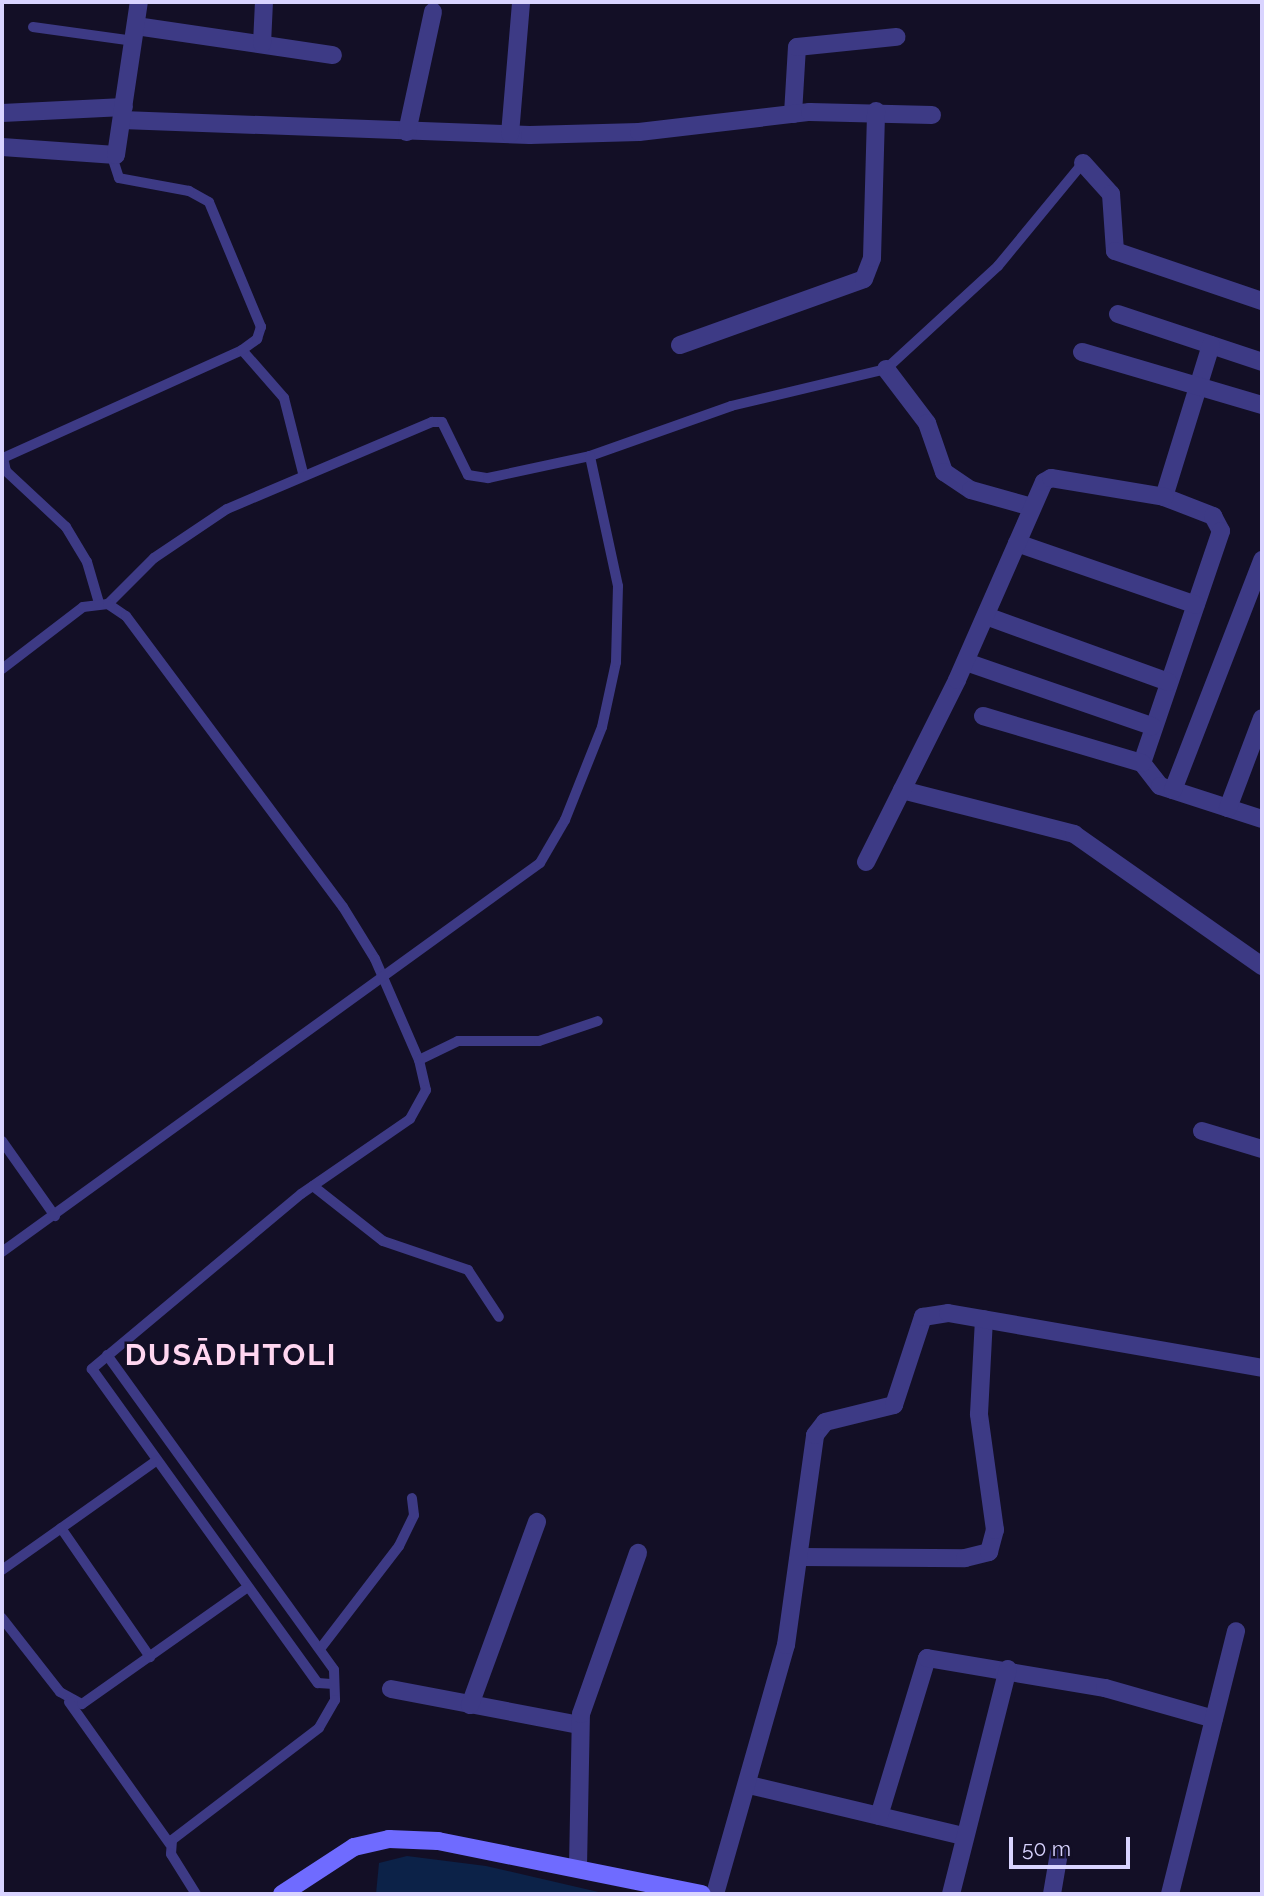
<!DOCTYPE html>
<meta charset="utf-8">
<style>
body{margin:0}
#map{position:relative;width:1264px;height:1896px;overflow:hidden;background:#130f26;font-family:Raleway,sans-serif}
div>[style]{position:absolute}
[style*='--x']{left:calc(var(--x)*1px);top:calc(var(--y)*1px);width:calc(var(--w)*1px);rotate:calc(var(--a)*1deg)}
.water>*{inset:0;background:#0c2248}
.lane>*{height:10px;margin:-5px;padding:0 5px;transform-origin:5px;border-radius:5px;background:#3d3a85}
.street>*{height:18px;margin:-9px;padding:0 9px;transform-origin:9px;border-radius:9px;background:#3d3a85}
.secondary>*{height:18px;margin:-9px;padding:0 9px;transform-origin:9px;border-radius:9px;background:#6f6bff}
span{translate:-50% -50%;white-space:nowrap;text-align:center;line-height:1.15;-webkit-text-stroke:5px #130f26;paint-order:stroke}
.district-label{font-size:30px;color:#ffd6f0;font-weight:700;letter-spacing:2px}
.frame{position:absolute;inset:0;border:4px solid #d9d4ff;pointer-events:none}
.scale{position:absolute;left:1009px;top:1837px;width:121px;height:32px;box-sizing:border-box;border:4px solid #d9d4ff;border-top:0;padding-left:9px;font-size:21px;line-height:24px;white-space:nowrap;color:#d9d4ff;-webkit-text-stroke:5px #130f26;paint-order:stroke}
</style>
<div id="map">
<div class="water">
<i style="clip-path:polygon(407px 1856px,486px 1866px,607px 1894px,376px 1894px,379px 1863px)"></i>
</div>
<div class="lane">
<i style="--x:33;--y:27;--w:102;--a:7.9"></i>
<i style="--x:242;--y:350;--w:64;--a:48.8"></i>
<i style="--x:284;--y:398;--w:77;--a:75.8"></i>
<i style="--x:99;--y:603;--w:43;--a:-106.3"></i>
<i style="--x:87;--y:562;--w:41;--a:-121"></i>
<i style="--x:66;--y:527;--w:82;--a:-137"></i>
<i style="--x:6;--y:471;--w:13;--a:-103"></i>
<i style="--x:3;--y:458;--w:262;--a:-24.3"></i>
<i style="--x:242;--y:350;--w:19;--a:-36"></i>
<i style="--x:257;--y:339;--w:13;--a:-72"></i>
<i style="--x:261;--y:327;--w:135;--a:-112.6"></i>
<i style="--x:209;--y:202;--w:23;--a:-151"></i>
<i style="--x:189;--y:191;--w:71;--a:-169.5"></i>
<i style="--x:119;--y:178;--w:23;--a:-108"></i>
<i style="--x:108;--y:604;--w:65;--a:-45"></i>
<i style="--x:154;--y:558;--w:88;--a:-33.9"></i>
<i style="--x:227;--y:509;--w:223;--a:-23"></i>
<i style="--x:432;--y:422;--w:10;--a:0"></i>
<i style="--x:442;--y:422;--w:59;--a:63.9"></i>
<i style="--x:468;--y:475;--w:20;--a:9"></i>
<i style="--x:488;--y:478;--w:104;--a:-12.2"></i>
<i style="--x:590;--y:456;--w:150;--a:-19.5"></i>
<i style="--x:731;--y:406;--w:159;--a:-13.4"></i>
<i style="--x:886;--y:369;--w:152;--a:-42.6"></i>
<i style="--x:998;--y:266;--w:134;--a:-50.5"></i>
<i style="--x:2;--y:669;--w:102;--a:-37.4"></i>
<i style="--x:83;--y:607;--w:25;--a:-7"></i>
<i style="--x:108;--y:604;--w:22;--a:34"></i>
<i style="--x:126;--y:616;--w:363;--a:53.3"></i>
<i style="--x:343;--y:907;--w:61;--a:58.4"></i>
<i style="--x:375;--y:959;--w:110;--a:66.5"></i>
<i style="--x:419;--y:1060;--w:31;--a:77"></i>
<i style="--x:426;--y:1090;--w:33;--a:119"></i>
<i style="--x:410;--y:1119;--w:132;--a:145.5"></i>
<i style="--x:301;--y:1194;--w:273;--a:140.1"></i>
<i style="--x:92;--y:1369;--w:387;--a:54.3"></i>
<i style="--x:318;--y:1683;--w:16;--a:4"></i>
<i style="--x:419;--y:1060;--w:43;--a:-26"></i>
<i style="--x:458;--y:1041;--w:81;--a:0"></i>
<i style="--x:539;--y:1041;--w:62;--a:-18.7"></i>
<i style="--x:2;--y:1141;--w:92;--a:54.8"></i>
<i style="--x:313;--y:1186;--w:89;--a:38.2"></i>
<i style="--x:383;--y:1241;--w:90;--a:18.8"></i>
<i style="--x:468;--y:1270;--w:56;--a:56.6"></i>
<i style="--x:2;--y:1252;--w:664;--a:-35.87"></i>
<i style="--x:540;--y:863;--w:50;--a:-59.8"></i>
<i style="--x:565;--y:820;--w:100;--a:-68.3"></i>
<i style="--x:602;--y:727;--w:66;--a:-77.8"></i>
<i style="--x:616;--y:662;--w:76;--a:-88.5"></i>
<i style="--x:618;--y:586;--w:133;--a:-102.2"></i>
<i style="--x:107;--y:1355;--w:388;--a:54.2"></i>
<i style="--x:334;--y:1670;--w:30;--a:88"></i>
<i style="--x:335;--y:1700;--w:32;--a:120"></i>
<i style="--x:319;--y:1728;--w:185;--a:142.7"></i>
<i style="--x:172;--y:1840;--w:14;--a:94"></i>
<i style="--x:171;--y:1854;--w:47;--a:58"></i>
<i style="--x:61;--y:1528;--w:157;--a:55.4"></i>
<i style="--x:2;--y:1570;--w:189;--a:-35.3"></i>
<i style="--x:2;--y:1618;--w:94;--a:51.9"></i>
<i style="--x:60;--y:1692;--w:25;--a:29"></i>
<i style="--x:82;--y:1704;--w:203;--a:-35.2"></i>
<i style="--x:320;--y:1649;--w:130;--a:-52.5"></i>
<i style="--x:399;--y:1546;--w:34;--a:-64"></i>
<i style="--x:414;--y:1515;--w:17;--a:-97"></i>
<i style="--x:69;--y:1702;--w:174;--a:54.6"></i>
</div>
<div class="street">
<i style="--x:136;--y:26;--w:199;--a:8.4"></i>
<i style="--x:262;--y:44;--w:42;--a:-87.3"></i>
<i style="--x:2;--y:113;--w:122;--a:-2.8"></i>
<i style="--x:793;--y:114;--w:67;--a:-86.6"></i>
<i style="--x:797;--y:47;--w:100;--a:-5.8"></i>
<i style="--x:122;--y:120;--w:408;--a:2.1"></i>
<i style="--x:530;--y:135;--w:109;--a:-1.6"></i>
<i style="--x:639;--y:132;--w:172;--a:-6.7"></i>
<i style="--x:810;--y:112;--w:122;--a:1.4"></i>
<i style="--x:407;--y:132;--w:123;--a:-77.8"></i>
<i style="--x:510;--y:134;--w:132;--a:-85.2"></i>
<i style="--x:2;--y:147;--w:114;--a:4"></i>
<i style="--x:116;--y:155;--w:155;--a:-81.5"></i>
<i style="--x:1083;--y:163;--w:42;--a:47.9"></i>
<i style="--x:1111;--y:194;--w:57;--a:86"></i>
<i style="--x:1115;--y:251;--w:155;--a:18.8"></i>
<i style="--x:1118;--y:314;--w:152;--a:18.4"></i>
<i style="--x:680;--y:345;--w:195;--a:-19.7"></i>
<i style="--x:864;--y:279;--w:22;--a:-69"></i>
<i style="--x:872;--y:258;--w:147;--a:-88.4"></i>
<i style="--x:1211;--y:345;--w:159;--a:107.2"></i>
<i style="--x:1164;--y:497;--w:53;--a:21.2"></i>
<i style="--x:1213;--y:516;--w:17;--a:62"></i>
<i style="--x:1221;--y:531;--w:245;--a:108.8"></i>
<i style="--x:1142;--y:763;--w:29;--a:52"></i>
<i style="--x:1160;--y:786;--w:107;--a:17.9"></i>
<i style="--x:1082;--y:352;--w:188;--a:16.4"></i>
<i style="--x:886;--y:369;--w:68;--a:52.8"></i>
<i style="--x:927;--y:423;--w:52;--a:70.9"></i>
<i style="--x:944;--y:472;--w:32;--a:34"></i>
<i style="--x:971;--y:490;--w:63;--a:15.6"></i>
<i style="--x:1017;--y:543;--w:189;--a:19.1"></i>
<i style="--x:986;--y:616;--w:194;--a:19.9"></i>
<i style="--x:966;--y:662;--w:197;--a:19"></i>
<i style="--x:983;--y:716;--w:166;--a:16.5"></i>
<i style="--x:902;--y:790;--w:178;--a:14.3"></i>
<i style="--x:1074;--y:834;--w:230;--a:35.1"></i>
<i style="--x:1173;--y:790;--w:247;--a:-68.8"></i>
<i style="--x:1228;--y:808;--w:96;--a:-69.3"></i>
<i style="--x:866;--y:862;--w:203;--a:-63.4"></i>
<i style="--x:957;--y:680;--w:216;--a:-66.3"></i>
<i style="--x:1044;--y:482;--w:8;--a:-30"></i>
<i style="--x:1051;--y:478;--w:115;--a:9.5"></i>
<i style="--x:1202;--y:1131;--w:63;--a:16.7"></i>
<i style="--x:802;--y:1557;--w:163;--a:0.4"></i>
<i style="--x:965;--y:1558;--w:25;--a:-14"></i>
<i style="--x:989;--y:1552;--w:23;--a:-75"></i>
<i style="--x:995;--y:1530;--w:117;--a:-97.9"></i>
<i style="--x:979;--y:1414;--w:95;--a:-87"></i>
<i style="--x:391;--y:1689;--w:191;--a:10.8"></i>
<i style="--x:470;--y:1705;--w:195;--a:-69.9"></i>
<i style="--x:749;--y:1785;--w:220;--a:13.4"></i>
<i style="--x:879;--y:1816;--w:165;--a:-73.1"></i>
<i style="--x:927;--y:1658;--w:181;--a:9.6"></i>
<i style="--x:1105;--y:1688;--w:113;--a:15.9"></i>
<i style="--x:578;--y:1867;--w:153;--a:-88.9"></i>
<i style="--x:581;--y:1714;--w:171;--a:-70.5"></i>
<i style="--x:715;--y:1894;--w:259;--a:-74.1"></i>
<i style="--x:786;--y:1645;--w:212;--a:-82.1"></i>
<i style="--x:815;--y:1435;--w:16;--a:-52"></i>
<i style="--x:825;--y:1422;--w:71;--a:-13.8"></i>
<i style="--x:894;--y:1405;--w:93;--a:-71.8"></i>
<i style="--x:923;--y:1317;--w:25;--a:-9"></i>
<i style="--x:948;--y:1313;--w:319;--a:9.9"></i>
<i style="--x:951;--y:1894;--w:232;--a:-75.8"></i>
<i style="--x:1052;--y:1894;--w:42;--a:-80.3"></i>
<i style="--x:1170;--y:1894;--w:271;--a:-75.9"></i>
</div>
<div class="secondary">
<i style="--x:282;--y:1894;--w:86;--a:-33.1"></i>
<i style="--x:354;--y:1847;--w:36;--a:-13"></i>
<i style="--x:389;--y:1839;--w:49;--a:2.3"></i>
<i style="--x:438;--y:1841;--w:269;--a:11.4"></i>
</div>
<div class="district-label">
<span style="left:231px;top:1355px">DUSĀDHTOLI</span>
</div>
<div class="frame"></div>
<div class="scale">50 m</div>
</div>
